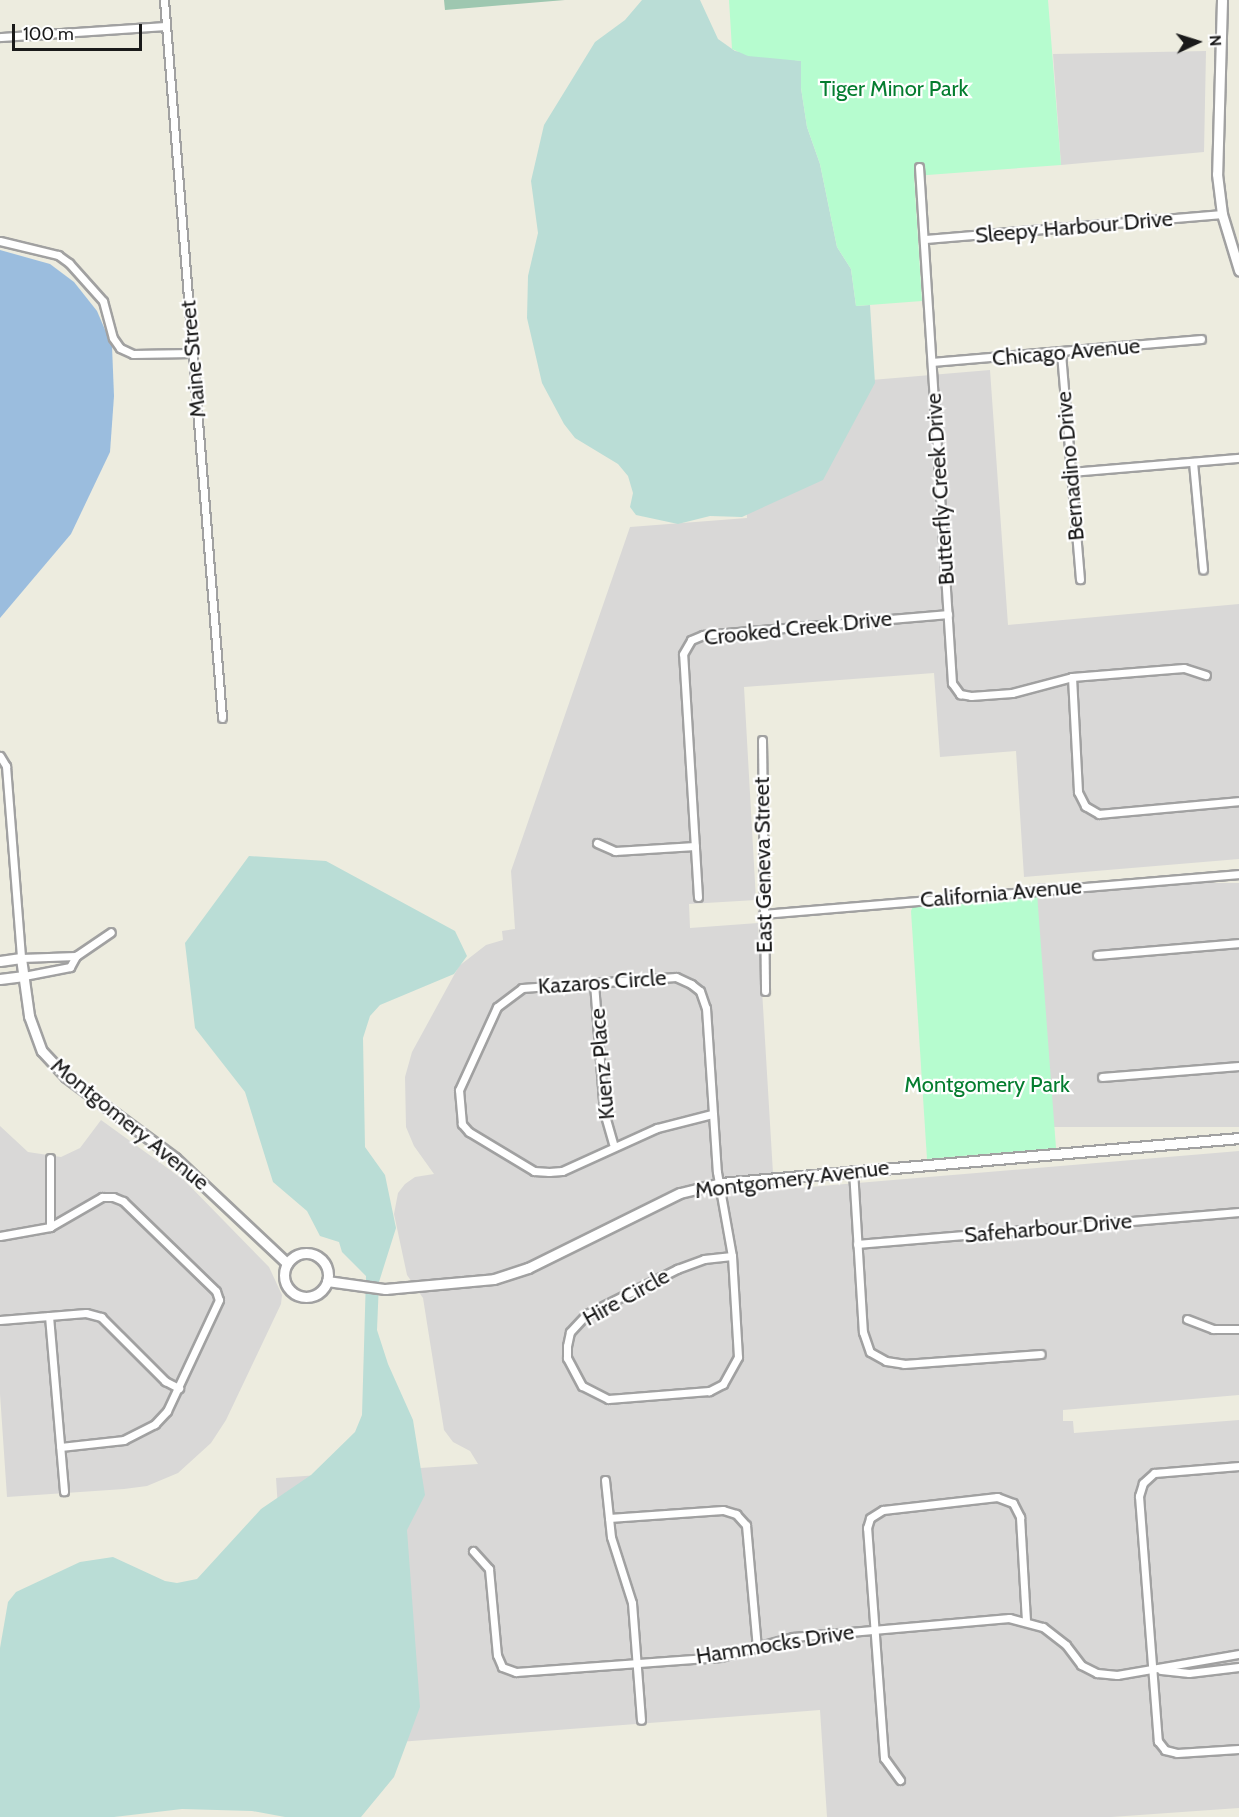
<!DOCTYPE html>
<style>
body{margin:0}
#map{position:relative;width:1239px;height:1817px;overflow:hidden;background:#edecdf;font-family:Cabin,sans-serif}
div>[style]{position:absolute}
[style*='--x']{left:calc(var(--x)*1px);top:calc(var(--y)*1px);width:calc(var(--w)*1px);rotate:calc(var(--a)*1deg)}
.residential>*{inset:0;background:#d9d8d7;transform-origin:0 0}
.wetland>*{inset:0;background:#baddd6}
.cemetery>*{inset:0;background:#9ec7b0}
.park>*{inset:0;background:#b6fccf}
.water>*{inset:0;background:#9bbdde}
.roads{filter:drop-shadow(2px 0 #a1a1a1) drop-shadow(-2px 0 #a1a1a1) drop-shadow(0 2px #a1a1a1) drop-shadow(0 -2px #a1a1a1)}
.minor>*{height:7px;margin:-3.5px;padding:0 3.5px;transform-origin:3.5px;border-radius:3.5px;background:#fff}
.tertiary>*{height:9px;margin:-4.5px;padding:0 4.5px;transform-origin:4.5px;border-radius:4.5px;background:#fff}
.tertiary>.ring{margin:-4.5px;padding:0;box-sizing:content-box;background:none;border:9px solid #fff;border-radius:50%}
span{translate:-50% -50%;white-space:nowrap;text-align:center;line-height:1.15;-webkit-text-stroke:4.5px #fff;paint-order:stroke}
.park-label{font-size:22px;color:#047d2f}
.street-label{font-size:22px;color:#1a1a1a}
.north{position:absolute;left:1167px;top:12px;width:60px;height:60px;-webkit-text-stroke:4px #fff;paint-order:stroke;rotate:86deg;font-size:16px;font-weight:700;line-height:24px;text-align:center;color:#1a1a1a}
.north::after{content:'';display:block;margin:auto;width:21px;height:27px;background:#1a1a1a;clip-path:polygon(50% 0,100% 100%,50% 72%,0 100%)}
.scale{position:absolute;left:12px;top:24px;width:130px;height:27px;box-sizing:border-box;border:3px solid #1a1a1a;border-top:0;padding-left:8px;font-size:18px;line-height:21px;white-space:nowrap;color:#1a1a1a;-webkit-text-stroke:4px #fff;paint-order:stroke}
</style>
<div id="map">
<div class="residential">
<i style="clip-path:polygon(1206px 51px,1204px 152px,1061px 165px,1053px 54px)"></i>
<i style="clip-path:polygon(990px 370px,1008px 625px,1239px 604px,1239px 859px,1024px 877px,1016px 751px,940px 757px,934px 673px,744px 687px,756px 900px,689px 904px,690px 928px,758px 923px,774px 1190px,1239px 1151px,1239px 1395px,1063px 1410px,1063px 1421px,1073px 1421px,1074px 1433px,1239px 1420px,1239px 1808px,1111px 1817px,827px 1817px,820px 1710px,294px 1750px,276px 1478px,478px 1464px,470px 1451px,453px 1442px,444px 1430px,423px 1298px,407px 1275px,394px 1214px,398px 1193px,405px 1184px,415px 1177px,434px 1174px,414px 1146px,406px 1127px,405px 1077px,412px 1052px,459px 966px,486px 945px,503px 940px,502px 931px,515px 929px,511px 871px,630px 527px,747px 518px,740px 391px)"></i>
<i style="left:1239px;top:883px;width:244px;height:202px;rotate:90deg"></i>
<i style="clip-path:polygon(101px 1120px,184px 1180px,269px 1267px,282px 1295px,281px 1304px,226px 1420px,211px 1443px,178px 1473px,147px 1486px,124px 1489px,7px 1497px,0 1394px,0 1126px,28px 1152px,61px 1157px,80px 1148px)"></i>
</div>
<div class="wetland">
<i style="clip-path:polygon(642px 0,700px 0,718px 39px,735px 51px,801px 61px,801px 88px,807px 127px,820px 164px,837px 247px,851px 269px,856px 306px,870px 305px,875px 383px,823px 480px,742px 517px,710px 516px,678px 524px,636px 515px,630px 507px,633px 493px,628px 476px,618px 464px,575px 438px,564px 424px,542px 383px,527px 318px,528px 276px,538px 233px,531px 181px,544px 125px,595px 42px,625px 20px)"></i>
<i style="clip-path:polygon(249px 856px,326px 861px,455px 931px,467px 956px,454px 974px,380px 1005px,370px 1016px,363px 1038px,365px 1147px,385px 1175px,396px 1228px,379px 1282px,377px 1330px,388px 1364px,413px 1420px,425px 1495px,407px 1530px,420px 1707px,394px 1777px,361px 1817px,285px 1817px,252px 1811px,182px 1809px,114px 1817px,0 1817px,0 1648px,8px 1602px,16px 1592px,80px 1562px,113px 1557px,165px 1581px,177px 1583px,197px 1579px,261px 1509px,311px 1475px,355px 1432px,362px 1415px,366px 1276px,342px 1252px,339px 1242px,320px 1236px,307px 1211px,273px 1182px,245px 1092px,195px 1028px,185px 943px)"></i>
</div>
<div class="cemetery">
<i style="clip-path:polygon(444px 0,565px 0,445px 10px)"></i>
</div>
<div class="park">
<i style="clip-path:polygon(729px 0,1048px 0,1061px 165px,914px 176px,922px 301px,856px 306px,851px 269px,837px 247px,820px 164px,807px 127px,801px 88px,801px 61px,748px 56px,732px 49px)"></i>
<i style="clip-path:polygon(1037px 893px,1056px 1148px,927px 1159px,911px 911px,914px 904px)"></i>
</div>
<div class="water">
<i style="clip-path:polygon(0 250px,50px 264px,74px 282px,97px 311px,112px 346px,114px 396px,110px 452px,71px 534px,0 618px)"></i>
</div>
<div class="roads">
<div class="minor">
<i style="--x:164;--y:0;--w:720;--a:85.38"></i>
<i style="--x:0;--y:37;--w:166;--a:-3.8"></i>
<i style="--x:919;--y:167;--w:517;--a:86.34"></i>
<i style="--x:952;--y:683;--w:14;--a:54"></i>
<i style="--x:960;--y:694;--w:11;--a:10"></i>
<i style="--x:971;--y:696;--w:41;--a:-4.2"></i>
<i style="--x:1012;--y:693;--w:62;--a:-14.9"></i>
<i style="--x:1072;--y:677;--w:112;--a:-4.6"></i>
<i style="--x:1184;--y:668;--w:23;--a:18"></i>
<i style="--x:926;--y:239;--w:297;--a:-4.8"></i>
<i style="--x:0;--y:241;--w:60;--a:13.6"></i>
<i style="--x:58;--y:255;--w:14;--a:36"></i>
<i style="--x:69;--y:263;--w:51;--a:48.2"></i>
<i style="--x:103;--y:301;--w:38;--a:75"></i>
<i style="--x:113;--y:338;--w:12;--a:55"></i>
<i style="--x:120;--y:348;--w:14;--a:25"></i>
<i style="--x:133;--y:354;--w:59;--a:-1"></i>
<i style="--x:1061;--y:353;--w:227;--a:85.2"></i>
<i style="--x:932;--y:362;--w:270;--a:-4.9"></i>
<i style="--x:1193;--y:462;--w:108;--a:84.7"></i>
<i style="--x:1071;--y:472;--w:169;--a:-4.8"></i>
<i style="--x:1072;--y:677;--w:115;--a:87"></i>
<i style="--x:1078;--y:792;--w:16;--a:63"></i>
<i style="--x:1085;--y:806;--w:16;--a:30"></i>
<i style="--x:1099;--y:814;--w:141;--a:-5.3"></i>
<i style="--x:762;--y:740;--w:251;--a:89.3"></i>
<i style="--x:0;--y:756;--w:12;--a:59"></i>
<i style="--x:6;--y:766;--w:193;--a:85.5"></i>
<i style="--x:21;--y:958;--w:55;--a:-2.1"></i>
<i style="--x:597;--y:843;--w:20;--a:24"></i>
<i style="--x:615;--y:851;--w:80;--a:-3.6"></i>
<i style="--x:698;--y:897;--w:243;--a:-93.5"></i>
<i style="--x:683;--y:654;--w:16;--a:-60"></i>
<i style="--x:691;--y:640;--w:13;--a:-23"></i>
<i style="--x:703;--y:635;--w:246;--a:-4.9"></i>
<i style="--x:763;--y:914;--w:478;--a:-4.8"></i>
<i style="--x:1097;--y:955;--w:143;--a:-4.8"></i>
<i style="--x:24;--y:976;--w:47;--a:-11.1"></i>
<i style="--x:70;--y:967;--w:13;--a:-61"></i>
<i style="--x:76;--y:956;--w:42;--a:-34.4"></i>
<i style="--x:594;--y:983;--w:129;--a:85.6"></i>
<i style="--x:604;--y:1112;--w:33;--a:74"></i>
<i style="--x:1102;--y:1077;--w:137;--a:-4.6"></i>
<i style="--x:712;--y:1114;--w:57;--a:165.7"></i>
<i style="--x:657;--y:1128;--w:104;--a:155.6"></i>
<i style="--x:562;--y:1171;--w:13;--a:176"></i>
<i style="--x:549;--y:1172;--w:15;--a:-176"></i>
<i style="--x:534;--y:1171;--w:76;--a:-149"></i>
<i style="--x:469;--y:1132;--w:11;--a:-131"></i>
<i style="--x:462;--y:1124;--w:34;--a:-95"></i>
<i style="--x:459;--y:1090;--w:91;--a:-65.4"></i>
<i style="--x:497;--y:1007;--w:31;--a:-37"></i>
<i style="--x:522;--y:988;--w:154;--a:-4.1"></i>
<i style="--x:676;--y:977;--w:17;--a:25"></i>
<i style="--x:691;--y:984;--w:11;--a:38"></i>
<i style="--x:700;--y:991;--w:18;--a:71"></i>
<i style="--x:706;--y:1008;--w:164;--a:86.2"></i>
<i style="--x:717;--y:1172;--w:85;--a:79.9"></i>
<i style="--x:732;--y:1256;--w:101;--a:86.6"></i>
<i style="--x:738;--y:1357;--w:31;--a:119"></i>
<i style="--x:723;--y:1384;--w:16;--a:153"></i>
<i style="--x:709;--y:1391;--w:101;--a:175.5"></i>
<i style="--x:608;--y:1399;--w:29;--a:-153"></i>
<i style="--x:582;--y:1386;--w:32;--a:-118"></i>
<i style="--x:567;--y:1358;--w:12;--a:-90"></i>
<i style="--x:567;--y:1346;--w:14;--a:-78"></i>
<i style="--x:570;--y:1332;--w:25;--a:-47"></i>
<i style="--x:587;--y:1314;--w:101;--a:-26.6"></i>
<i style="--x:677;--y:1269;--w:29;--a:-20"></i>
<i style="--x:704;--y:1259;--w:28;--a:-6"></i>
<i style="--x:50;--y:1158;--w:69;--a:90"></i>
<i style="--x:853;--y:1170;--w:162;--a:86.5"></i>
<i style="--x:863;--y:1332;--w:21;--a:71"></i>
<i style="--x:870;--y:1352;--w:18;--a:29"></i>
<i style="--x:886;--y:1361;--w:18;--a:9"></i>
<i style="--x:904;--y:1364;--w:137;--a:-4.2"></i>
<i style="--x:0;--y:1236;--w:51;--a:-10.2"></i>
<i style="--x:50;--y:1227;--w:60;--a:-30"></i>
<i style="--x:102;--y:1197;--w:11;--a:0"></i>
<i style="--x:113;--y:1197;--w:11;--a:22"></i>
<i style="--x:123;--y:1201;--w:129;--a:44.1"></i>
<i style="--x:216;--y:1291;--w:9;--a:72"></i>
<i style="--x:219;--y:1300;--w:123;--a:115.1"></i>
<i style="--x:167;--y:1411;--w:18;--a:133"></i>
<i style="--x:155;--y:1424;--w:35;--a:153"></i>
<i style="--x:124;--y:1440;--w:64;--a:173.8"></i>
<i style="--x:857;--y:1244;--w:383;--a:-4.8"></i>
<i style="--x:49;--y:1316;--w:176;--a:85.1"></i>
<i style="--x:1187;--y:1319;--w:28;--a:21"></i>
<i style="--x:1213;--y:1329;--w:26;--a:0"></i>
<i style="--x:0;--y:1320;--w:86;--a:-4.7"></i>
<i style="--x:86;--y:1313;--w:16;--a:15"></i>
<i style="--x:101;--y:1317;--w:91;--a:45"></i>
<i style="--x:165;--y:1381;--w:16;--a:27"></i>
<i style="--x:1239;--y:1466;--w:85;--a:175.3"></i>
<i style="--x:1154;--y:1473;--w:15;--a:138"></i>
<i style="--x:1143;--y:1483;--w:14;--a:107"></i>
<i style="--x:1139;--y:1496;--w:246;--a:85.6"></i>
<i style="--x:1158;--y:1741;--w:11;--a:52"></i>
<i style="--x:1165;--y:1750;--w:12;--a:14"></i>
<i style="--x:1177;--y:1753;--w:62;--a:-3.7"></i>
<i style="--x:605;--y:1480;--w:57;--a:84"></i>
<i style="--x:611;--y:1537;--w:69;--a:72.3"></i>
<i style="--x:632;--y:1603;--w:117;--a:85.6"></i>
<i style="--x:609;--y:1518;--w:114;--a:-4"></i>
<i style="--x:723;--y:1510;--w:14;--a:17"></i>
<i style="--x:736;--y:1514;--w:15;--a:48"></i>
<i style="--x:746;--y:1525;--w:124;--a:84.9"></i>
<i style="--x:473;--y:1551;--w:24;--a:48"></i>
<i style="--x:489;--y:1569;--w:86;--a:84.7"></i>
<i style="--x:497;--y:1655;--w:13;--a:67"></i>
<i style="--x:502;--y:1667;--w:15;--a:20"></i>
<i style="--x:516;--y:1672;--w:205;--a:-4.2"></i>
<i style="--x:720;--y:1657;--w:76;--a:-15.3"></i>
<i style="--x:793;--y:1637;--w:217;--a:-5"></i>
<i style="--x:1009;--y:1618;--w:35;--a:15"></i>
<i style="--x:1043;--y:1627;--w:29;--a:38"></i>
<i style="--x:1066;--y:1645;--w:25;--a:53"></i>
<i style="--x:1081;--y:1665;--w:18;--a:27"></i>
<i style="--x:1097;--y:1673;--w:20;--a:6"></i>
<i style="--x:1117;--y:1675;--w:124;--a:-9.8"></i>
<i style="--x:1161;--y:1670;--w:28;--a:6"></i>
<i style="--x:1189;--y:1673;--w:50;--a:-6.8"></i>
<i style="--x:900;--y:1780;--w:27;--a:-126"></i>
<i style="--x:884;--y:1758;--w:231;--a:-94.2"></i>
<i style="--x:867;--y:1528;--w:10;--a:-73"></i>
<i style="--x:870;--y:1518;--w:15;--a:-32"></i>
<i style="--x:883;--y:1510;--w:115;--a:-6.5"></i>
<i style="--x:997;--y:1497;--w:17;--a:21"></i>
<i style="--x:1013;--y:1503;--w:16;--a:63"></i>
<i style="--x:1020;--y:1517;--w:103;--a:86.7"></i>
</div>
<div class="tertiary">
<i style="--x:1222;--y:0;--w:174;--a:91.6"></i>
<i style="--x:1217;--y:174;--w:40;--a:82.9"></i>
<i style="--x:1222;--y:214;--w:59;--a:73.1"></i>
<i style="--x:0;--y:961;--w:21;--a:-8"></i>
<i style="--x:21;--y:958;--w:59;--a:82.1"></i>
<i style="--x:29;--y:1016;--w:37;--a:70"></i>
<i style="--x:42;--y:1051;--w:35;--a:47"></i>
<i style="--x:66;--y:1077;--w:136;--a:36.6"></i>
<i style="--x:175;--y:1158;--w:154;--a:43.2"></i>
<i style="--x:0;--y:979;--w:24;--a:-7"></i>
<i class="ring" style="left:284px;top:1253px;width:35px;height:35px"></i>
<i style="--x:327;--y:1281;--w:59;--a:7.9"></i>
<i style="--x:385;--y:1289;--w:109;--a:-5.2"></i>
<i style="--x:494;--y:1279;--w:36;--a:-18"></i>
<i style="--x:528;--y:1268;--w:169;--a:-26.3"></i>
<i style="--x:680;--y:1193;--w:42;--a:-13.7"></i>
<i style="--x:721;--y:1183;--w:520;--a:-4.96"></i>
</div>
</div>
<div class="park-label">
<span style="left:894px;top:89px">Tiger Minor Park</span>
<span style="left:987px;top:1085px">Montgomery Park</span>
</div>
<div class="street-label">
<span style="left:1074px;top:227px;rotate:-5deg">Sleepy Harbour Drive</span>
<span style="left:1066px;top:352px;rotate:-5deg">Chicago Avenue</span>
<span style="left:193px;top:359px;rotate:-95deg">Maine Street</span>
<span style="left:1070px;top:466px;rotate:-95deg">Bernadino Drive</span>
<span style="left:940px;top:489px;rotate:-94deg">Butterfly Creek Drive</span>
<span style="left:798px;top:628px;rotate:-6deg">Crooked Creek Drive</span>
<span style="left:763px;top:865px;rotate:-91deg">East Geneva Street</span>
<span style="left:1001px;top:893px;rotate:-5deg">California Avenue</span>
<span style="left:602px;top:982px;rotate:-4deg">Kazaros Circle</span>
<span style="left:602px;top:1064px;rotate:-95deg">Kuenz Place</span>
<span style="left:130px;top:1124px;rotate:39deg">Montgomery Avenue</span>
<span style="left:792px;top:1179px;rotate:-7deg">Montgomery Avenue</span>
<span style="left:1048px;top:1228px;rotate:-5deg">Safeharbour Drive</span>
<span style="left:626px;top:1297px;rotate:-29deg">Hire Circle</span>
<span style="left:775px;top:1644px;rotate:-9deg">Hammocks Drive</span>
</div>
<div class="north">N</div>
<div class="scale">100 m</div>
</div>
